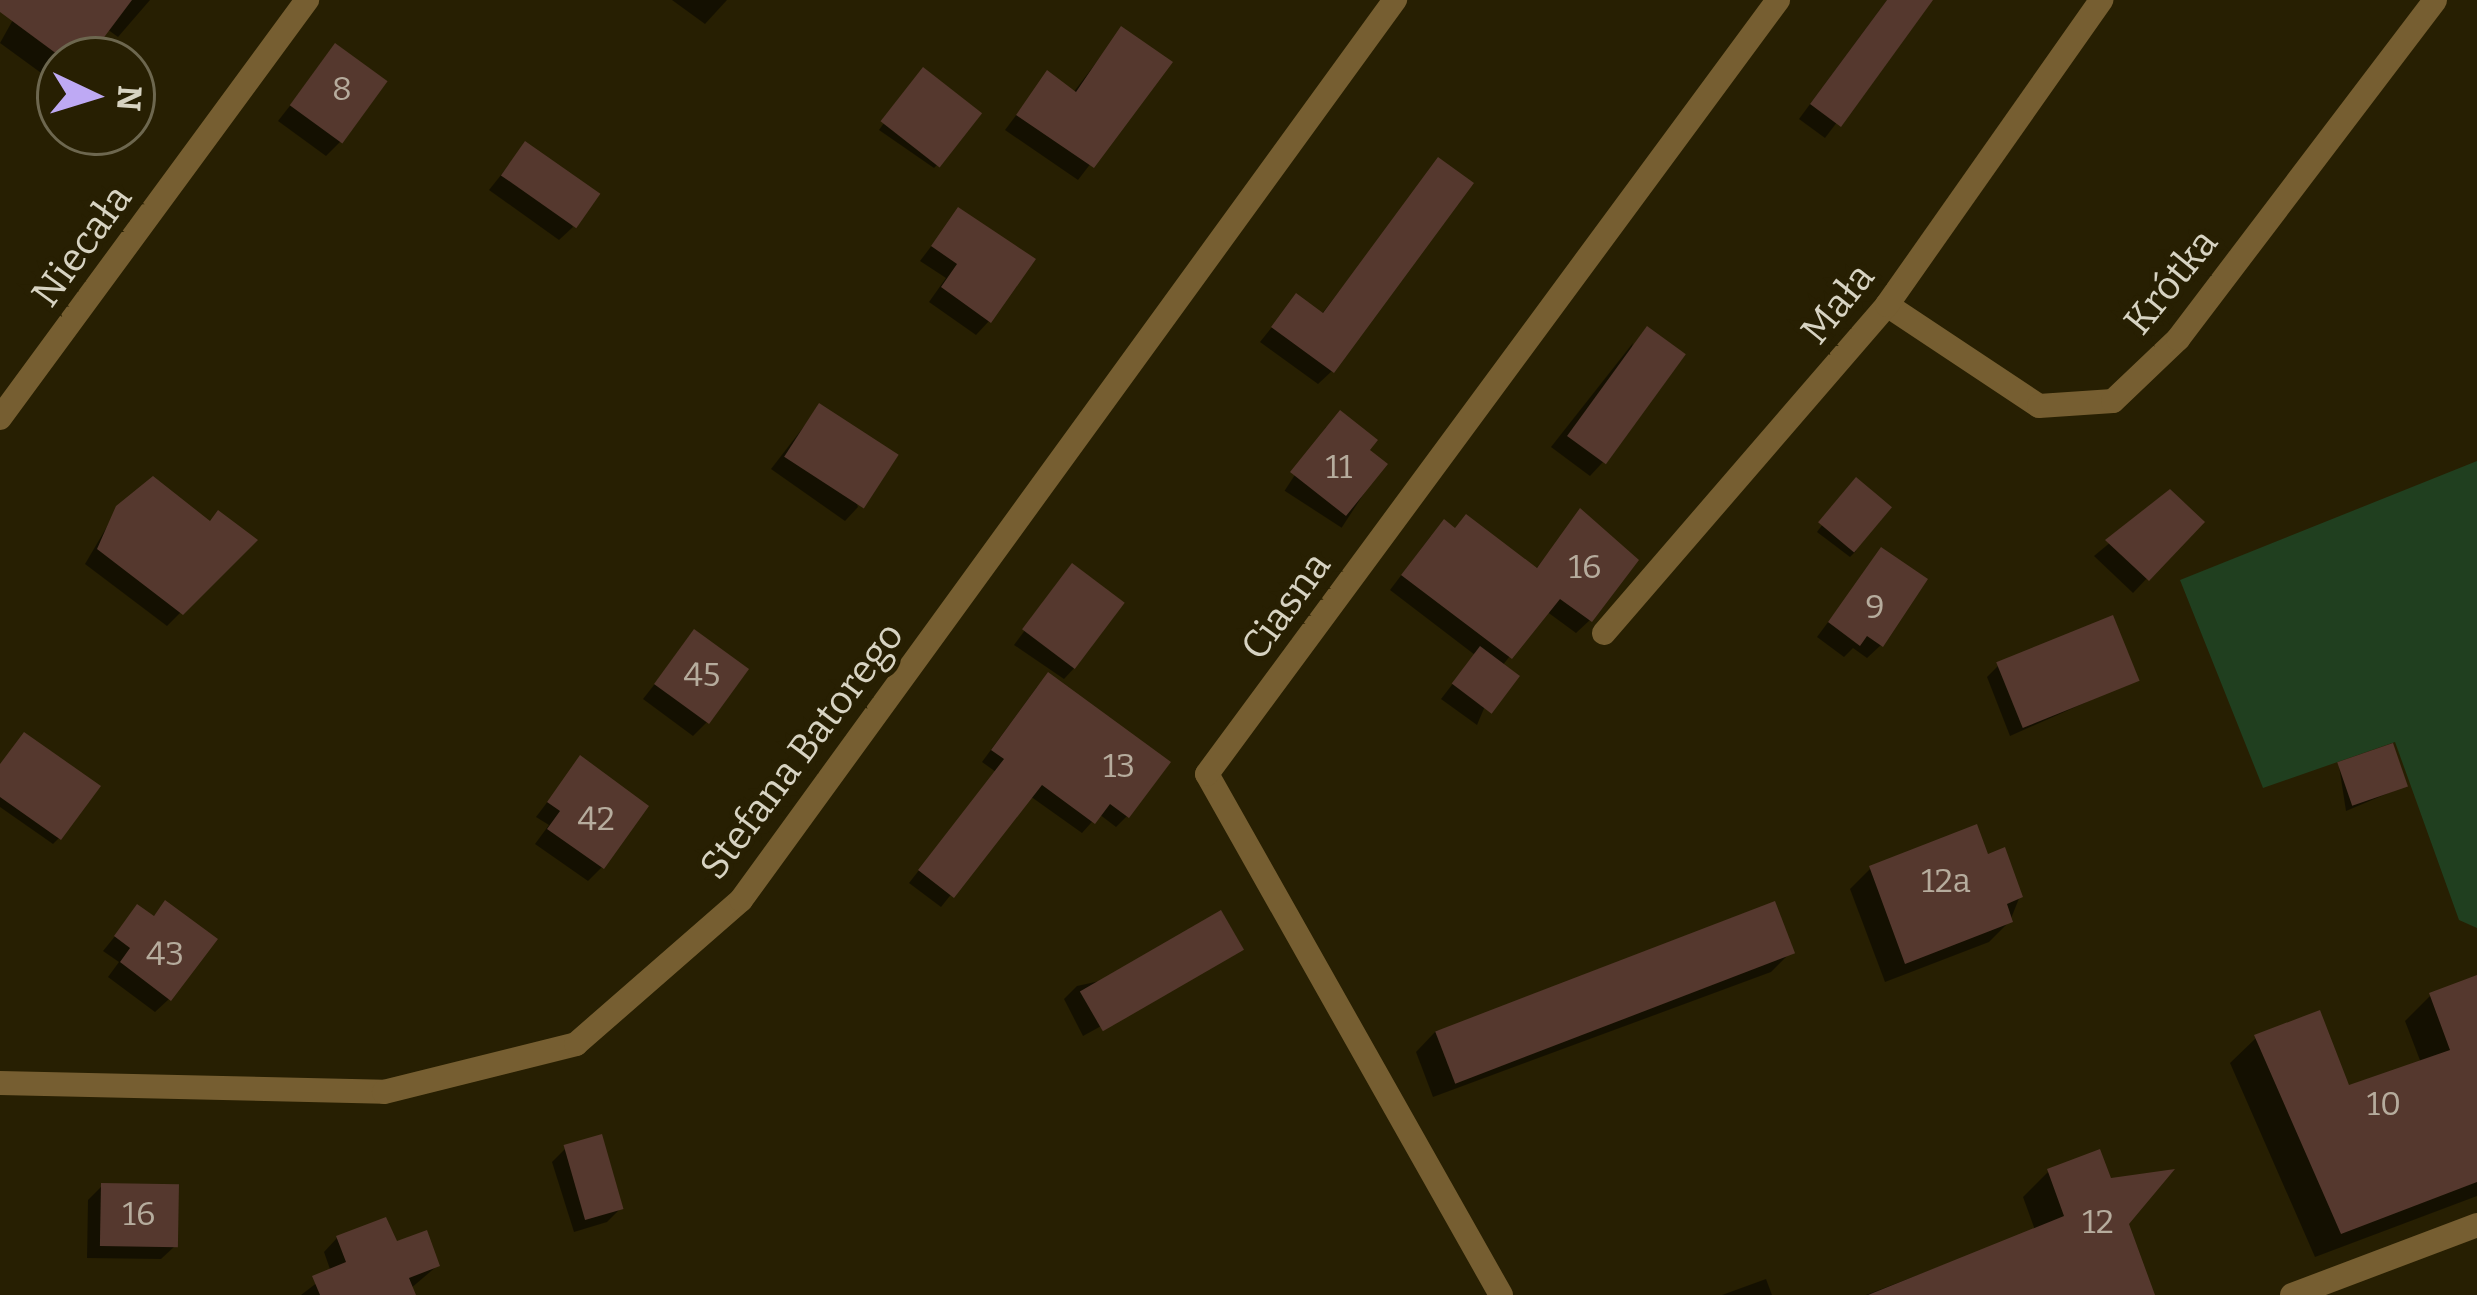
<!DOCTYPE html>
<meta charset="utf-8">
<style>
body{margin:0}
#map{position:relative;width:2477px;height:1295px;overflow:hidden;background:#271f02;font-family:Bitter,serif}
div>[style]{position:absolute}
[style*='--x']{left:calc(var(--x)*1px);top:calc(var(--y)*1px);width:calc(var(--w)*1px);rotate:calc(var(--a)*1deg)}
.green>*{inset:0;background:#203f1f}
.shadow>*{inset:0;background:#0007;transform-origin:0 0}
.building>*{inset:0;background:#55382e;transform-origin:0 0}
.minor>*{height:24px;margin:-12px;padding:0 12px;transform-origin:12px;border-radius:12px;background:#765e31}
.tertiary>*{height:24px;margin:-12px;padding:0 12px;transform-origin:12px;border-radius:12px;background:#765e31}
span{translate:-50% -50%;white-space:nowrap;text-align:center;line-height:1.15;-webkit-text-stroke:10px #271f02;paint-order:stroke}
.number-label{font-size:33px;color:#b6ac9d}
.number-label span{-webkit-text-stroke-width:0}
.street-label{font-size:39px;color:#d7d3c2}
.north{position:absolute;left:36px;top:36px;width:120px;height:120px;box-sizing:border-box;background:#271f02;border:3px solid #6d674f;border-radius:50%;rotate:94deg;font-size:33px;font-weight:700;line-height:48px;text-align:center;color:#d7d3c2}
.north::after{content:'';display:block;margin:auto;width:42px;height:54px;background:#bea9f4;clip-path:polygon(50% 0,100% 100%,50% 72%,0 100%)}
</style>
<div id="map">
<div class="green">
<i style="clip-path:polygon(2477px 461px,2477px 928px,2459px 920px,2395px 742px,2263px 788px,2180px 580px)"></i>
</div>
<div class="shadow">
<i style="clip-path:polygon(24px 0,150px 0,118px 37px,107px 29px,83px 60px,60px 60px,59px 86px,0 43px)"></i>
<i style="clip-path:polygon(672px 0,727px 0,705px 24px)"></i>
<i style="clip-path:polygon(1887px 0,1930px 0,1825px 138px,1799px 119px)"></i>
<i style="clip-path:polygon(1121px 30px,1168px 63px,1078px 180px,1005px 130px,1047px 74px,1073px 93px)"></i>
<i style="clip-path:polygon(336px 47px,340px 142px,326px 156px,278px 121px)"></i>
<i style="clip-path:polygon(917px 77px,940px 162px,934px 168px,879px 130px)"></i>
<i style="clip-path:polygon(525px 145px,573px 227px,559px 240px,489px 190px)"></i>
<i style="clip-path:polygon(1439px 161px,1332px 371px,1318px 384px,1260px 342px,1296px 297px,1321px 315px)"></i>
<i style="clip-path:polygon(958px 211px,989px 321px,976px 335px,929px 302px,946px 278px,920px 261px)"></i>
<i style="clip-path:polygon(1633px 343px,1603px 462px,1590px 476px,1551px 447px)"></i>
<i style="clip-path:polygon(819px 407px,858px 507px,845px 521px,771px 469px)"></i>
<i style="left:1326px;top:427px;width:68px;height:76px;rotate:33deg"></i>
<i style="clip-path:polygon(1850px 487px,1856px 551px,1850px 557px,1817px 532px)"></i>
<i style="clip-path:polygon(2170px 493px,2200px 522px,2133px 593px,2094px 556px)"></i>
<i style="clip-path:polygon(118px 508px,209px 524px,253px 540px,167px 626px,85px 564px)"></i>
<i style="clip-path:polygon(1580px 513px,1590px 620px,1576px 633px,1546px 611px,1502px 666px,1477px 725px,1441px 699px,1475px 655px,1390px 590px,1431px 536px,1535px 570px)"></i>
<i style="clip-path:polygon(1881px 551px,1881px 645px,1867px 658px,1853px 648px,1844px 657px,1817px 637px)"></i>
<i style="clip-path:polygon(1072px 567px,1077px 665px,1064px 679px,1014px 645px)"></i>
<i style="clip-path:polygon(695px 633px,707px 722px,693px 736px,643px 699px)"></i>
<i style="clip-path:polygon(1998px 666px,2136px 680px,2010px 736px,1987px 677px)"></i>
<i style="clip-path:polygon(1037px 687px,1127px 816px,1116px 827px,1099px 814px,1082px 833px,1030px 796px,941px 907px,909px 883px,996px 772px,982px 762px)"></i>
<i style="clip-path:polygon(580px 759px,602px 867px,588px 881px,535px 844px,549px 825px,536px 817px)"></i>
<i style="clip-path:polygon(2339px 766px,2405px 786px,2346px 811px)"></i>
<i style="clip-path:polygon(0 767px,59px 838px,53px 844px,0 807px)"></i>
<i style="clip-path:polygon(1987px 858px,2020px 896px,2010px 921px,1989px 942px,1885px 982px,1850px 889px,1870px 869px)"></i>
<i style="clip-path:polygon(166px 904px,169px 999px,155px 1012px,108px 977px,119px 962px,103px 951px,138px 908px,152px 918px)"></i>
<i style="clip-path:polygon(1240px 950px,1083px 1036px,1064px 999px,1077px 986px)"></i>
<i style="clip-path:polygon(1791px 952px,1771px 972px,1433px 1097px,1416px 1052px,1436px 1031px)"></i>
<i style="clip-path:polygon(2477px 978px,2477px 1196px,2315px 1257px,2230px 1063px,2256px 1038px,2348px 1089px,2421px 1063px,2405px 1021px,2430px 996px)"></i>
<i style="clip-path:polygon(566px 1148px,621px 1208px,607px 1222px,574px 1232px,552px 1162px)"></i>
<i style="clip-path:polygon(2048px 1172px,2125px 1223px,2152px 1295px,1866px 1295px,2035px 1230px,2023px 1197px)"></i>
<i style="clip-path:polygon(102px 1186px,175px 1246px,161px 1259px,87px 1258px,88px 1200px)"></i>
<i style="clip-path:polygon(337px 1238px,396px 1245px,437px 1266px,403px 1295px,301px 1295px,331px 1272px,324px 1252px)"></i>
<i style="clip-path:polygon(1766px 1279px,1772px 1295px,1722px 1295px)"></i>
</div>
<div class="building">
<i style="clip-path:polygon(0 0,132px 0,87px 60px,65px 60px,0 12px)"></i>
<i style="clip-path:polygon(1887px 0,1933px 0,1841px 127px,1810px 104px)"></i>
<i style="clip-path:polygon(1121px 26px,1173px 62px,1094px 168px,1016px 115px,1047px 70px,1076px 92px)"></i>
<i style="left:335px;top:43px;width:65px;height:77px;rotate:36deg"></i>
<i style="left:923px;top:67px;width:75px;height:69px;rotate:38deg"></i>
<i style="left:525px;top:141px;width:92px;height:42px;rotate:35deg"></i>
<i style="clip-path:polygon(1438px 157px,1474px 183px,1334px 373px,1271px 327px,1296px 293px,1323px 313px)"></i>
<i style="clip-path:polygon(958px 207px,1036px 259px,991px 323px,941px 287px,957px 264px,931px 246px)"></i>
<i style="left:1647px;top:326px;width:48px;height:136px;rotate:36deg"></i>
<i style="left:819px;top:403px;width:95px;height:64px;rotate:33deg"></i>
<i style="clip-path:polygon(1340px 410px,1378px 440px,1370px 450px,1388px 464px,1346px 516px,1290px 472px)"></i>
<i style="clip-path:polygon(153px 476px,210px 521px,218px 510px,258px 540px,183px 615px,97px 549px,116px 506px)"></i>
<i style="left:1856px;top:477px;width:47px;height:59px;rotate:40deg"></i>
<i style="clip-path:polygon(2170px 489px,2205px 522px,2149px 581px,2105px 540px)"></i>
<i style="clip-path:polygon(1580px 508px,1639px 560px,1592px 622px,1560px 599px,1512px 659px,1401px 575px,1444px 519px,1455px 528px,1466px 514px,1537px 568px)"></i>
<i style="clip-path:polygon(1881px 547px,1928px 579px,1883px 647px,1867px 636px,1860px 646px,1828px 622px)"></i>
<i style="left:1072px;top:563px;width:66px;height:83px;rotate:37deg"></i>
<i style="left:2113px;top:615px;width:71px;height:126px;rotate:68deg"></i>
<i style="left:694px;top:629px;width:68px;height:68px;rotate:36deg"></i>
<i style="left:1480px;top:646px;width:50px;height:47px;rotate:37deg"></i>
<i style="clip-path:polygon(1048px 672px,1171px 762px,1129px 818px,1110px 804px,1095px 824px,1042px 785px,954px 898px,918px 870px,1004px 759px,991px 750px)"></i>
<i style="clip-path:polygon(24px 732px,101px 786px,61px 840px,0 797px,0 764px)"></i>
<i style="left:2393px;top:743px;width:46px;height:59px;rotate:71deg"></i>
<i style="clip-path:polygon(580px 755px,649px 806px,604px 869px,547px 829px,560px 811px,547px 802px)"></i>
<i style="clip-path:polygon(1977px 824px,1988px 854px,2005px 847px,2023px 897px,2007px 904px,2013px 922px,1905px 964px,1869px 866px)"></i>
<i style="clip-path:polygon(165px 900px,218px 939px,171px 1001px,120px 962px,130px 948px,114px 936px,137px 904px,154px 916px)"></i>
<i style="left:1775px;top:901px;width:56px;height:364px;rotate:69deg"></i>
<i style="left:1221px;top:910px;width:46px;height:163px;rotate:60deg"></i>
<i style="clip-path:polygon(2477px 975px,2477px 1182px,2341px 1234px,2254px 1035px,2320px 1010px,2349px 1085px,2450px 1050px,2429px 993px)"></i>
<i style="left:602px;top:1134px;width:78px;height:40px;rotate:74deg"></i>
<i style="clip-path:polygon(2100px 1149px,2111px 1178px,2175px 1169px,2129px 1224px,2155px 1295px,1868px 1295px,2064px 1216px,2047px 1169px)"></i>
<i style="left:101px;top:1183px;width:78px;height:63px;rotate:1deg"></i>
<i style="clip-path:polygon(386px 1217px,397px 1241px,427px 1230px,440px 1266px,409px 1278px,416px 1295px,320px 1295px,312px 1276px,346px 1262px,336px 1236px)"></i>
</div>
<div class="minor">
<i style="--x:1887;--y:305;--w:182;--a:33.6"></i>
<i style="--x:2039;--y:406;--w:74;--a:-3.9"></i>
<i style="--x:2113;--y:401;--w:90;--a:-43.6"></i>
<i style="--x:2178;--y:339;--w:425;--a:-52.8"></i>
<i style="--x:0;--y:418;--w:519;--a:-53.7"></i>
<i style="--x:1604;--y:633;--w:433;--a:-49.2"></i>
<i style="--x:1887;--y:305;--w:373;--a:-54.9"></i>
<i style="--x:0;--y:1083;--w:384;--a:1.3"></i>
<i style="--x:384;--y:1092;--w:198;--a:-14"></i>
<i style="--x:576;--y:1044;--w:219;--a:-41.1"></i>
<i style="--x:741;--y:900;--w:1113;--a:-54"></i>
<i style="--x:1501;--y:1295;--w:598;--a:-119.44"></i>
<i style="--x:1207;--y:774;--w:962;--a:-53.58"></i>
</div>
<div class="tertiary">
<i style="--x:2292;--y:1295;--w:198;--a:-20.7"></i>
</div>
<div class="number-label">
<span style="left:342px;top:90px">8</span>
<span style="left:1339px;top:468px">11</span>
<span style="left:1585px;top:568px">16</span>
<span style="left:1875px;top:608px">9</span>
<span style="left:702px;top:676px">45</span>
<span style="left:1119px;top:767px">13</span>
<span style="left:596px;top:820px">42</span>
<span style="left:1946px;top:882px">12a</span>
<span style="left:165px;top:955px">43</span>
<span style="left:2384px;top:1105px">10</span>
<span style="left:139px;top:1215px">16</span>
<span style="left:2098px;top:1223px">12</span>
</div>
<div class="street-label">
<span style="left:82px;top:246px;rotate:-54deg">Niecała</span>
<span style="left:2171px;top:282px;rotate:-51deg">Krótka</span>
<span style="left:1838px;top:304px;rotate:-51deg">Mała</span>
<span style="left:1286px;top:606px;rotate:-54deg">Ciasna</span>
<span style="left:802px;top:751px;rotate:-53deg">Stefana Batorego</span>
</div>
<div class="north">N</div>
</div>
